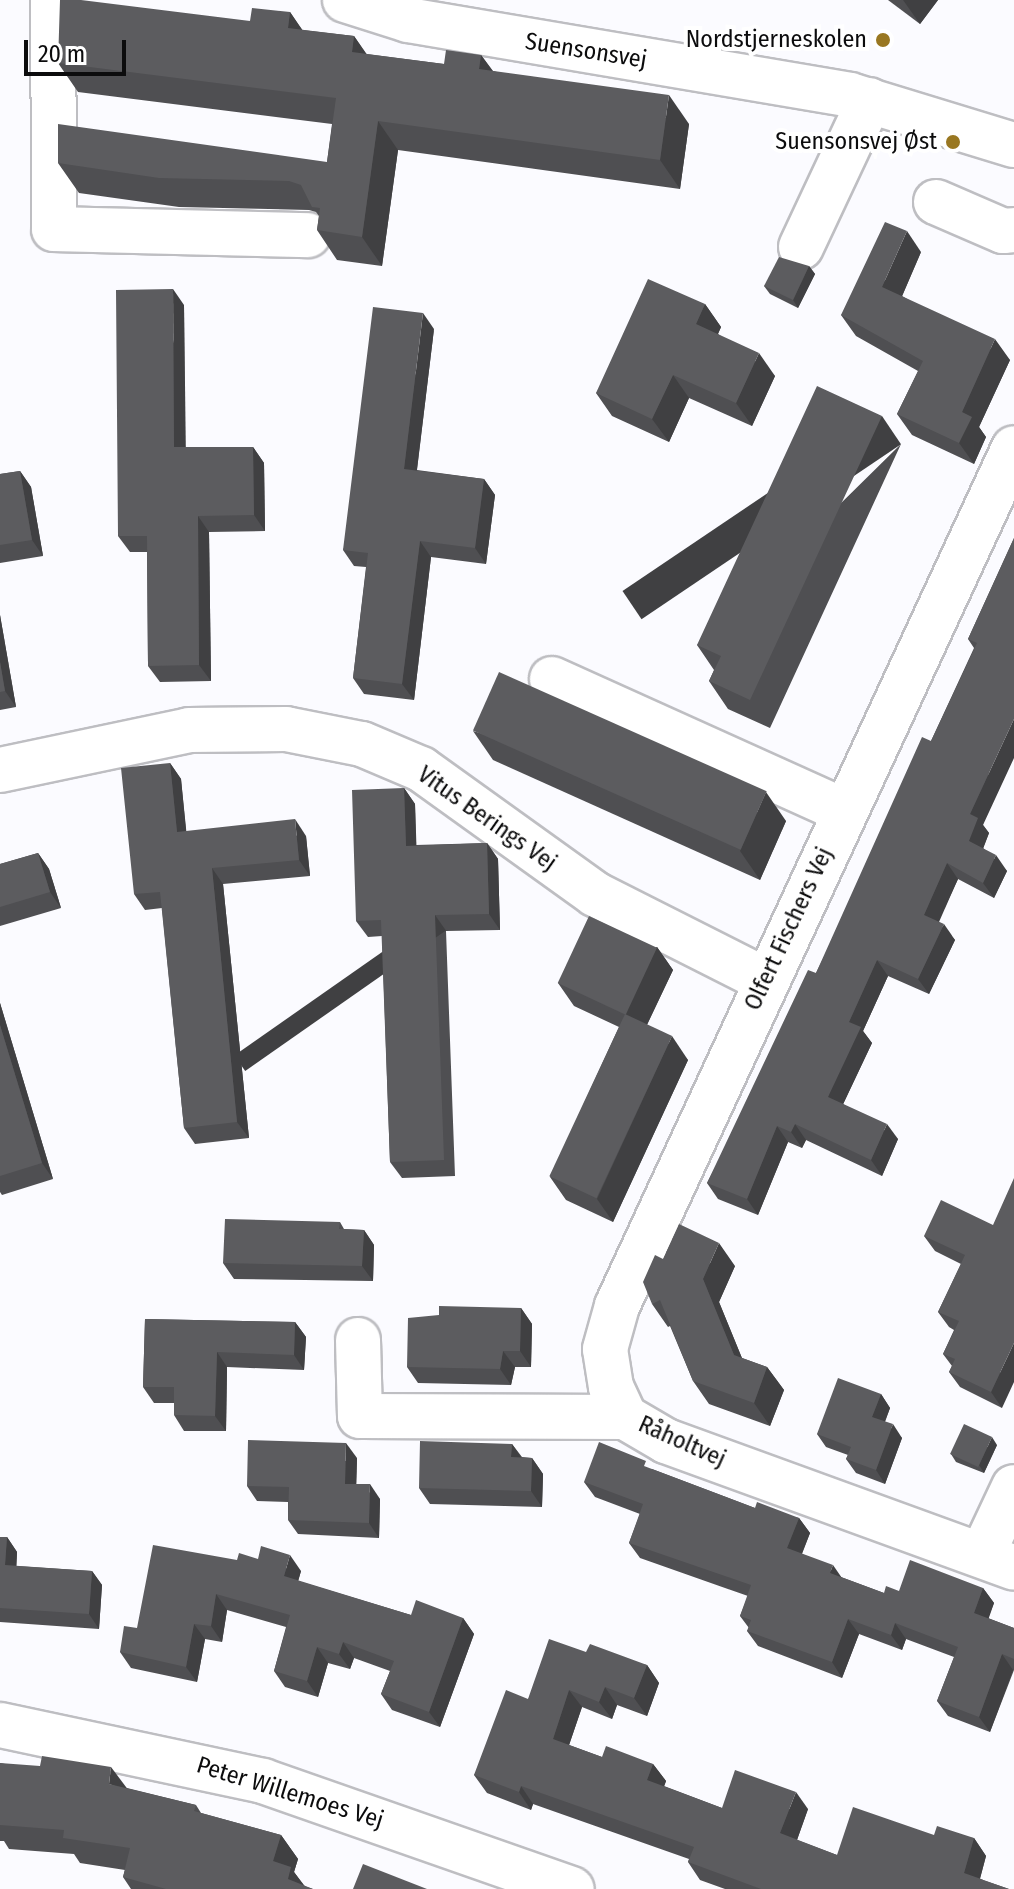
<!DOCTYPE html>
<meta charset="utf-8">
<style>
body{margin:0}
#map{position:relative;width:1014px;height:1889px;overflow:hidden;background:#fbfbff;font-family:"Fira Sans Condensed",sans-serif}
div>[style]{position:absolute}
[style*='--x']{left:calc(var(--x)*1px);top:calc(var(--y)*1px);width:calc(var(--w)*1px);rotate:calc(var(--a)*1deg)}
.roads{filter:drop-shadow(2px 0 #bebec2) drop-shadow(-2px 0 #bebec2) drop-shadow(0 2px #bebec2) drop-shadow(0 -2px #bebec2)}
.minor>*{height:44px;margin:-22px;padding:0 22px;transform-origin:22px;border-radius:22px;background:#fff}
.wall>*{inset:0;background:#4f4f52}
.shaded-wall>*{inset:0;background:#404042;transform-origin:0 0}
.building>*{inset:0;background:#5c5c5f;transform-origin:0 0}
.dots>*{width:22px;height:22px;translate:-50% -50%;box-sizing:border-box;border:4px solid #fff;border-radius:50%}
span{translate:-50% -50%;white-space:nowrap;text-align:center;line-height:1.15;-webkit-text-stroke:8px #fff;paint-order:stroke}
.poi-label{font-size:24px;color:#0c0c0d}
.right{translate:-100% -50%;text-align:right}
.street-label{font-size:24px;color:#0c0c0d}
.scale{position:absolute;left:24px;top:40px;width:102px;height:36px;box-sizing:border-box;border:4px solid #0c0c0d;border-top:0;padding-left:10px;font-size:24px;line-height:28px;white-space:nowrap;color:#0c0c0d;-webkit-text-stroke:6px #fff;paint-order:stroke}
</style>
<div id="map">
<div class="roads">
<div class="minor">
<i style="--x:53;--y:0;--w:229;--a:89.7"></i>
<i style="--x:54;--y:229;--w:254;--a:1.4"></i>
<i style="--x:345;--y:0;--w:66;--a:17.6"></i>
<i style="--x:408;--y:20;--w:448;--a:9.6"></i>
<i style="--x:850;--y:95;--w:171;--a:17"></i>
<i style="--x:936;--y:202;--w:73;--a:23.4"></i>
<i style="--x:1003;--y:231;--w:11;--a:-5"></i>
<i style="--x:801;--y:247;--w:162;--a:-64.9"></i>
<i style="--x:552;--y:679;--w:320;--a:24.3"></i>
<i style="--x:0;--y:770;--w:193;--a:-11.9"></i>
<i style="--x:189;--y:730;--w:97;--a:-0.6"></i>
<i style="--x:286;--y:729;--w:77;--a:11.2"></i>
<i style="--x:362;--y:744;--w:64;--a:23"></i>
<i style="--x:421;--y:769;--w:214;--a:35.7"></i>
<i style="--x:595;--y:894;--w:191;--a:26.8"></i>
<i style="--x:358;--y:1340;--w:76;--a:88.5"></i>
<i style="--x:360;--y:1416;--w:265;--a:0.2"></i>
<i style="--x:625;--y:1417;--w:48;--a:30.3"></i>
<i style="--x:666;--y:1441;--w:370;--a:20"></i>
<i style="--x:625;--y:1417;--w:33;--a:-115"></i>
<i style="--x:611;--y:1387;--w:38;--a:-99"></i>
<i style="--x:605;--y:1349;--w:45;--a:-74.4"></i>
<i style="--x:617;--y:1306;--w:945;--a:-65.17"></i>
<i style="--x:982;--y:1555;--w:75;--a:-64.8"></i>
<i style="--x:0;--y:1725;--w:269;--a:12"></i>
<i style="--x:263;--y:1781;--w:327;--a:19.3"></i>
</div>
</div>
<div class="wall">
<i style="clip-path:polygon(888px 0,938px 0,920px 24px)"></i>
<i style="clip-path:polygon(290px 12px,302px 30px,354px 36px,366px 54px,444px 64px,481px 55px,493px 71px,689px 124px,680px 189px,398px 150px,382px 266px,337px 260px,317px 230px,319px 216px,316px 212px,309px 210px,179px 207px,79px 193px,58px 163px,327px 162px,332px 124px,78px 92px,58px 63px)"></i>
<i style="clip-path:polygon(921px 252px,902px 296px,1010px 360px,979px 427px,986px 437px,974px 464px,912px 435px,897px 414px,918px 371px,856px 336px,841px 315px)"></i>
<i style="clip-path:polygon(809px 266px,815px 274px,798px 308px,770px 294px,764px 286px)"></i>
<i style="clip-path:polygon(705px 304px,721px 327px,718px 334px,775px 376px,752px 426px,689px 398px,669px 442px,612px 416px,596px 393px)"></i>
<i style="clip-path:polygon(184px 305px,185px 447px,253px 447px,264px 463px,265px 531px,209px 532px,211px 681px,160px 682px,148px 666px,147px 552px,130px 552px,118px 536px)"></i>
<i style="clip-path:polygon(434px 329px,417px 470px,484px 479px,495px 495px,486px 564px,431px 557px,414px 700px,364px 694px,353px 678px,366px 567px,354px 566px,343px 550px)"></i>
<i style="clip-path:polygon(901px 444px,770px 728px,728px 709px,709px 681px,714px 670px,697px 645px)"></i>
<i style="clip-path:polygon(20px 471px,31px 487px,43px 556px,0 563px,0 474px)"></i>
<i style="clip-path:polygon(1014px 538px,983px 825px,989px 833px,983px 848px,1007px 871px,994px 898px,958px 879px,938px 922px,955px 940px,929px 994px,888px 976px,863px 1031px,872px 1043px,843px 1104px,898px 1139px,882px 1176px,806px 1140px,802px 1148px,788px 1142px,758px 1215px,718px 1199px,707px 1183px,816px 973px,931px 741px,974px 648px,968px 639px)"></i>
<i style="clip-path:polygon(0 615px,16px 707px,0 710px)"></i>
<i style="clip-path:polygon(473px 731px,786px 821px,760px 880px,493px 760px)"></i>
<i style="clip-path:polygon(170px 763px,181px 779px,186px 831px,306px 836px,310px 876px,223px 884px,249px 1138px,195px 1144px,184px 1128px,162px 908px,145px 910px,134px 894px)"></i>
<i style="clip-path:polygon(404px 788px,415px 804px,416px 845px,487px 843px,498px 859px,500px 930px,446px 931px,455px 1176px,402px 1178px,390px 1162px,382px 936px,368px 937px,356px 921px)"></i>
<i style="clip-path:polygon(38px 853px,49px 869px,61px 908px,0 926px,0 864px)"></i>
<i style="clip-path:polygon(657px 947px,673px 970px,647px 1025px,688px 1060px,613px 1222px,566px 1200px,550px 1177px,619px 1027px,574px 1006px,558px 983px)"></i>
<i style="clip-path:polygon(0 1003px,53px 1179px,2px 1195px,0 1192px)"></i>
<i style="clip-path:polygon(340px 1222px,344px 1229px,364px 1230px,374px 1245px,373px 1281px,234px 1279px,223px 1263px)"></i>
<i style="clip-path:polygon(993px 1225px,1002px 1408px,960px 1387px,949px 1372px,952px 1366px,943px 1354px,954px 1330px,949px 1327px,938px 1312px,961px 1264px,935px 1251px,924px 1236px)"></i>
<i style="clip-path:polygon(663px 1259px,735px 1266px,719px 1302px,742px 1358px,767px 1367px,784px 1390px,770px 1426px,709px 1404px,693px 1381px,670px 1326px,668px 1327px,652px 1304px)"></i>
<i style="clip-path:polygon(521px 1308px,532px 1324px,531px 1367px,515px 1367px,511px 1385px,418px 1383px,407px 1367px)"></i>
<i style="clip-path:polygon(145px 1319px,295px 1322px,306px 1337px,304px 1370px,227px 1367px,226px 1431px,184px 1431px,174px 1415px,174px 1403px,154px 1403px,143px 1387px)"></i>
<i style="clip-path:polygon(881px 1394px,890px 1408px,885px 1422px,902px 1438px,885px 1484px,856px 1473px,846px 1459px,848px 1455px,826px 1447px,817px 1434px)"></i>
<i style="clip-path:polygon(512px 1444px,522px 1457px,532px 1458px,543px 1474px,542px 1507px,430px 1504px,419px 1488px)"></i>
<i style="clip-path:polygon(997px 1445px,984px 1473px,956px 1462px,951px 1454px)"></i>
<i style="clip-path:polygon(357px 1458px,356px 1484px,380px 1499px,379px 1538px,298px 1534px,288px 1520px,288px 1502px,257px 1501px,247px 1486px)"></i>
<i style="clip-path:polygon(652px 1469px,755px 1508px,799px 1518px,810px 1533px,802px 1554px,841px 1577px,884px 1593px,983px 1588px,994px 1603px,988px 1618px,1014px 1628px,1014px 1670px,990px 1732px,948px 1716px,937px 1701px,954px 1657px,906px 1639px,902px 1650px,859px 1634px,842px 1678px,758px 1646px,747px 1631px,749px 1628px,740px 1616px,748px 1596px,640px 1558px,629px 1543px,640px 1514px,595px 1497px,584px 1482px)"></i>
<i style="clip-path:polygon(0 1537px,7px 1537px,17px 1552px,16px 1566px,92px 1571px,102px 1585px,99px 1629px,0 1622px)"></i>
<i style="clip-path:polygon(237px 1560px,301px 1571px,298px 1581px,411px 1615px,463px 1618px,474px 1634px,440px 1727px,392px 1710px,381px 1694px,390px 1671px,354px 1658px,350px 1669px,328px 1663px,318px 1697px,285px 1687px,274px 1671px,286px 1627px,227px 1610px,222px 1642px,205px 1639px,197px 1682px,131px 1668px,120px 1652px,137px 1628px)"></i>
<i style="clip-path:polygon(586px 1652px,647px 1665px,659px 1683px,647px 1716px,617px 1705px,612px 1719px,582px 1707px,569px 1745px,602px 1757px,653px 1764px,666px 1781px,664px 1786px,722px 1808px,808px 1809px,797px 1840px,837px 1855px,934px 1835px,974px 1838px,986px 1856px,980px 1879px,1009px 1889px,725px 1889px,700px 1880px,688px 1862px,689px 1859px,533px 1804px,531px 1810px,487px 1793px,474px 1775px,528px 1699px)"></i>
<i style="clip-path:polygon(0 1763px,127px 1788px,196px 1805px,201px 1813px,281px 1835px,298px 1859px,294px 1872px,304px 1886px,313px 1889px,131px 1889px,123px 1877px,125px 1870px,80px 1863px,74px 1854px,9px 1849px,4px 1841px,0 1841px)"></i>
</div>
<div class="shaded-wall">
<i style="clip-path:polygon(903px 0,938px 0,920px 24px)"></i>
<i style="clip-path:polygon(290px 12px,310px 41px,288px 28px)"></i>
<i style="clip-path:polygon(354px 36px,375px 66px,352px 52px)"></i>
<i style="clip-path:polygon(481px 55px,502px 84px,479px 69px)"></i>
<i style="clip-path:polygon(669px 95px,689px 124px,680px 189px,660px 160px)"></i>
<i style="clip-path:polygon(378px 121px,398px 150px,382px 266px,362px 237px)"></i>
<i style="clip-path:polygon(907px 231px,921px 252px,897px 308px,882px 287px)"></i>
<i style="clip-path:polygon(809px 266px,815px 274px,798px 308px,793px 300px)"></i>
<i style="clip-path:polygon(173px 289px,184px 305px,186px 463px,174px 447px)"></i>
<i style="clip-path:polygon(705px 304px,721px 327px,712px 347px,696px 324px)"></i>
<i style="clip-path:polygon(423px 313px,434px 329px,415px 485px,404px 469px)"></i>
<i style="clip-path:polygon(995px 339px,1010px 360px,979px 427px,986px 437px,974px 464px,959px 443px,962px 412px)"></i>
<i style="clip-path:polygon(759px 353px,775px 376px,752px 426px,736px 403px)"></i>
<i style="clip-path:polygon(673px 375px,689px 398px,669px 442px,652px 419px)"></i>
<i style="left:882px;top:416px;width:34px;height:313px;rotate:56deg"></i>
<i style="clip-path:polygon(253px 447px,264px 463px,265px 531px,254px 515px)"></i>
<i style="clip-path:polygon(20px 471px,31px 487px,43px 556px,32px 540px)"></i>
<i style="clip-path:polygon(484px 479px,495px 495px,486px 564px,475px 548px)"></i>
<i style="clip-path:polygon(198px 516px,209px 532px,211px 681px,199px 665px)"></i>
<i style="clip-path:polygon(420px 541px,431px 557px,414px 700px,402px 684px)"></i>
<i style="clip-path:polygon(0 615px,16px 707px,5px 691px,0 662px)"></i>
<i style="clip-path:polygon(1014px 719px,1014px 758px,983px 825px,989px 833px,980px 857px,969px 841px,970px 814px)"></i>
<i style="clip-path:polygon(170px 763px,181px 779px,188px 848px,177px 832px)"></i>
<i style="clip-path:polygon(404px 788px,415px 804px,417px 862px,406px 846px)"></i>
<i style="clip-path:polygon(766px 792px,786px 821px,760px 880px,740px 851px)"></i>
<i style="clip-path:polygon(295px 819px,306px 836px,310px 876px,299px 860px)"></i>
<i style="clip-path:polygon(487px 843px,498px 859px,500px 930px,489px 914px)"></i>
<i style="clip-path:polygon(38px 853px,49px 869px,61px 908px,50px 892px)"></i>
<i style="clip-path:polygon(996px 855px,1007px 871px,994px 898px,983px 883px)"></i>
<i style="clip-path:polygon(947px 863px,958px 879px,935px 931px,924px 915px)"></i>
<i style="clip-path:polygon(212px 868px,223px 884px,249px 1138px,237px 1122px)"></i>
<i style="left:435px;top:915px;width:19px;height:245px;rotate:55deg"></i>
<i style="clip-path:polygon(944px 924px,955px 940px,929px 994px,918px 979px)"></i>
<i style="clip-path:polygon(657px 947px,673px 970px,641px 1037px,625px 1014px)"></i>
<i style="clip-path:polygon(877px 960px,888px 976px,863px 1031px,872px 1043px,839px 1113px,828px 1097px,849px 1022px)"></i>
<i style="clip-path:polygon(0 1003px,53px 1179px,42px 1163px,0 1025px)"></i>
<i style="clip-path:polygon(672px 1036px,688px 1060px,613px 1222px,597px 1199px)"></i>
<i style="clip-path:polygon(795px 1124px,806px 1140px,802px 1148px,791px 1132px)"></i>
<i style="clip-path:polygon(887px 1124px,898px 1139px,882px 1176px,871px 1160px)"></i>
<i style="clip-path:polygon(777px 1126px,788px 1142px,758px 1215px,747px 1199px)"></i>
<i style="clip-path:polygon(364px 1230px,374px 1245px,373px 1281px,362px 1266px)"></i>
<i style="clip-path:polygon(719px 1243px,735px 1266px,719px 1302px,750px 1378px,734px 1355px,703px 1279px)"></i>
<i style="clip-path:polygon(521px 1308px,532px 1324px,531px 1367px,520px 1351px)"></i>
<i style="clip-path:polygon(295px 1322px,306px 1337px,304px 1370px,294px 1355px)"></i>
<i style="clip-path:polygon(1014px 1343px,1014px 1382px,1002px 1408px,991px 1392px)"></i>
<i style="clip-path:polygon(503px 1351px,515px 1367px,511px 1385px,500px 1369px)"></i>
<i style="clip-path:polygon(217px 1352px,227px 1367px,226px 1431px,215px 1416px)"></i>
<i style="clip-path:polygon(767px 1367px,784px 1390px,770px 1426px,754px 1403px)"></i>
<i style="clip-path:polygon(881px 1394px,890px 1408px,881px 1431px,872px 1417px)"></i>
<i style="clip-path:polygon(893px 1424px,902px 1438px,885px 1484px,876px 1470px)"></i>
<i style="clip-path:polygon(992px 1437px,997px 1445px,984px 1473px,979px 1465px)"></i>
<i style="clip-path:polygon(346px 1443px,357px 1458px,356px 1499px,345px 1484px)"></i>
<i style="clip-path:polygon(512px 1444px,523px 1460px,511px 1457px)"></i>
<i style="clip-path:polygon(532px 1458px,543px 1474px,542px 1507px,531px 1491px)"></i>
<i style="clip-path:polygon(370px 1484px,380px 1499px,379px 1538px,369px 1523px)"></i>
<i style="clip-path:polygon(799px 1518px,810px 1533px,798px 1563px,787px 1548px)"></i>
<i style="clip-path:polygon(7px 1537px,17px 1552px,16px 1580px,5px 1565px)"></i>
<i style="clip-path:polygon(290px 1555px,301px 1571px,295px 1592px,284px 1576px)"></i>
<i style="clip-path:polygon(833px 1565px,844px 1581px,830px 1573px)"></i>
<i style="clip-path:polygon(92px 1571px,102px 1585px,99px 1629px,89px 1614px)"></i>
<i style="clip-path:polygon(983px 1588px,994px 1603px,985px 1629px,974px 1613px)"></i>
<i style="clip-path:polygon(216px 1594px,227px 1610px,222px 1642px,211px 1626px)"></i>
<i style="clip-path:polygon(463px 1618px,474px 1634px,440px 1727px,429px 1712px)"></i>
<i style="clip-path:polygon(848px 1619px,859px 1634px,842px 1678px,832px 1662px)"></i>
<i style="clip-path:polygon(895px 1623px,906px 1639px,902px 1650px,891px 1635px)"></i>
<i style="clip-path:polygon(194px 1624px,205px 1639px,197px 1682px,186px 1667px)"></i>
<i style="clip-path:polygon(343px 1642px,354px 1658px,350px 1669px,339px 1654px)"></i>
<i style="clip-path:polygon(317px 1647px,328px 1663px,318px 1697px,307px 1681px)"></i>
<i style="clip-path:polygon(1002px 1654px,1013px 1670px,990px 1732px,979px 1717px)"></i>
<i style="clip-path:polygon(647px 1665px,659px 1683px,647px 1716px,634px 1698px)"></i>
<i style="clip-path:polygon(605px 1687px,617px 1705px,612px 1719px,599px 1702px)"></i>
<i style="clip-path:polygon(569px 1690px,582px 1707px,565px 1757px,553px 1739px)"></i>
<i style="clip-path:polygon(653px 1764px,666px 1781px,660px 1798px,647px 1780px)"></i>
<i style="clip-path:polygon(111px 1767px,129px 1791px,109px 1784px)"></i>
<i style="clip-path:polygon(521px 1786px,533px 1804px,531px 1810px,519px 1792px)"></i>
<i style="clip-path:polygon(796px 1792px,808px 1809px,793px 1851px,780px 1833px)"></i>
<i style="clip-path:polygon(281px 1835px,298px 1859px,294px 1872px,307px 1889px,295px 1889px,273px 1861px)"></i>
<i style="clip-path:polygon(974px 1838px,986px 1856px,977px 1889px,964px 1873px)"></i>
</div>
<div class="building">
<i style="clip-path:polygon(60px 0,81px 0,250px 21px,252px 8px,290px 12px,288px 28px,354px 36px,352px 52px,444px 64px,446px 50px,481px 55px,479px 69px,669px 95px,660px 160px,378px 121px,362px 237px,317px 230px,320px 208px,312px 207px,301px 185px,289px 181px,159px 178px,58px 163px,58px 124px,327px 162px,336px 98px,58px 63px)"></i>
<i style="clip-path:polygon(885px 222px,907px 231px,882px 287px,995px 339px,962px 412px,972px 417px,959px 443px,897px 414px,923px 361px,841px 315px)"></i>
<i style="clip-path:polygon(779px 257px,809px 266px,793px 300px,764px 286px)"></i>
<i style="clip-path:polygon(648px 279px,705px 304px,696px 324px,759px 353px,736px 403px,673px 375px,652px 419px,596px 393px)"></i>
<i style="clip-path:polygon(173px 289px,174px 447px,253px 447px,254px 515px,198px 516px,199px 665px,148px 666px,147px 536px,118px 536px,116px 290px)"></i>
<i style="clip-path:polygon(373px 307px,423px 313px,404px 469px,484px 479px,475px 548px,420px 541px,402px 684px,353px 678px,368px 553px,343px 550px)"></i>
<i style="clip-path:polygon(817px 386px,882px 416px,750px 700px,709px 681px,721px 656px,697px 645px)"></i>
<i style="clip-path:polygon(20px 471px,32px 540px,0 545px,0 474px)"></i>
<i style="clip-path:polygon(1014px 538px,1014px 719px,970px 814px,978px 818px,969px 841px,996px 855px,983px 883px,947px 863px,924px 915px,944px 924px,918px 979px,877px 960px,849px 1022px,861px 1027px,828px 1097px,887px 1124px,871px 1160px,795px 1124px,791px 1132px,777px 1126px,747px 1199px,707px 1183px,808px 970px,816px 973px,922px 737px,931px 741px,977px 643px,968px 639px)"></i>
<i style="clip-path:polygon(0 662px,5px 691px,0 692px)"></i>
<i style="left:499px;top:672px;width:293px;height:64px;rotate:24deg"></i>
<i style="clip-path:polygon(170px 763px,177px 832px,295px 819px,299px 860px,212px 868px,237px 1122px,184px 1128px,160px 892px,134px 894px,121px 768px)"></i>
<i style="clip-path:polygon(404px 788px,406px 846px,487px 843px,489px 914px,435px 915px,444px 1160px,390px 1162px,381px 920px,356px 921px,352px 790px)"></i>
<i style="clip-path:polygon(38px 853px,50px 892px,0 907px,0 864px)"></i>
<i style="left:589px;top:916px;width:75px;height:74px;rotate:25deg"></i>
<i style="left:625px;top:1014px;width:52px;height:179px;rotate:25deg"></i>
<i style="clip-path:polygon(0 1025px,42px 1163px,0 1176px)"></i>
<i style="clip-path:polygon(1014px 1178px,1014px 1343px,991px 1392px,949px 1372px,955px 1359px,943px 1354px,959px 1321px,938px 1312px,965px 1255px,924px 1236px,941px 1200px,993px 1225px)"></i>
<i style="clip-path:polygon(225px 1219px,340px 1222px,339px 1229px,364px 1230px,362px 1266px,223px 1263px)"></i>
<i style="clip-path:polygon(679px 1224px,719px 1243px,703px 1279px,734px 1355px,767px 1367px,754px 1403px,693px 1381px,660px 1300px,652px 1304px,643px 1282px,655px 1255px,663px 1259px)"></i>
<i style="clip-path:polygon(439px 1306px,521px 1308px,520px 1351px,503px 1351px,500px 1369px,407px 1367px,408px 1318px,439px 1315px)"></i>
<i style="clip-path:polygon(145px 1319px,295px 1322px,294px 1355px,217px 1352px,215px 1416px,174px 1415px,174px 1387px,143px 1387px)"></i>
<i style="clip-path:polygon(838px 1378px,881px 1394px,872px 1417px,893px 1424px,876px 1470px,846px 1459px,851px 1447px,817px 1434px)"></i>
<i style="left:964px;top:1424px;width:31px;height:33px;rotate:25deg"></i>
<i style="clip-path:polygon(248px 1440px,346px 1443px,345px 1484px,370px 1484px,369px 1523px,288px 1520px,289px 1487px,247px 1486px)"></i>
<i style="clip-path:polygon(420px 1441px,512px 1444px,511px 1457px,532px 1458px,531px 1491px,419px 1488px)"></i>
<i style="clip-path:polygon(599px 1442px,646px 1461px,644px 1466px,755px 1508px,757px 1502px,799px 1518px,787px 1548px,833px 1565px,830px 1573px,884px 1593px,886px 1586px,899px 1591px,910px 1560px,983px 1588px,974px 1613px,1014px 1628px,1014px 1659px,1002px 1654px,979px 1717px,937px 1701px,958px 1647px,895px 1623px,891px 1635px,848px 1619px,832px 1662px,747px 1631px,751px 1620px,740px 1616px,751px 1585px,629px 1543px,643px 1504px,584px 1482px)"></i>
<i style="clip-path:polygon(0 1537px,7px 1537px,5px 1565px,92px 1571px,89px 1614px,0 1608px)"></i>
<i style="clip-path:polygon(153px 1545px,237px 1560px,239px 1553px,258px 1559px,261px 1546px,290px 1555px,284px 1576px,411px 1615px,416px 1600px,463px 1618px,429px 1712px,381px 1694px,394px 1661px,343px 1642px,339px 1654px,317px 1647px,307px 1681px,274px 1671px,290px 1615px,216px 1594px,211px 1626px,194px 1624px,186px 1667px,120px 1652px,124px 1626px,137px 1628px)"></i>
<i style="clip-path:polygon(549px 1639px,586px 1652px,590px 1644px,647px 1665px,634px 1698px,605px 1687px,599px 1702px,569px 1690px,553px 1739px,602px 1757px,606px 1746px,653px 1764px,647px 1780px,722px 1808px,735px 1770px,796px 1792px,780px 1833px,837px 1855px,853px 1807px,934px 1835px,937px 1826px,974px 1838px,964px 1873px,1009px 1889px,761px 1889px,688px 1862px,694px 1847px,521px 1786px,519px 1792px,474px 1775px,506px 1690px,528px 1699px)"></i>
<i style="clip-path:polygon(42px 1756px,111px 1767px,109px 1784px,196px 1805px,194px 1811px,281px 1835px,273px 1861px,291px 1867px,288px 1879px,313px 1889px,166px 1889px,123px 1877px,130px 1848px,63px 1838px,64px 1830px,0 1825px,0 1763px,40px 1766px)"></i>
<i style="clip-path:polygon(363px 1864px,427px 1889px,353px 1889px)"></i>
</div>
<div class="dots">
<i style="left:883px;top:40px;background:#997721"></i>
<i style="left:953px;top:142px;background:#997721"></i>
</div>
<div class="poi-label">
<span class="right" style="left:867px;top:40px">Nordstjerneskolen</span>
<span class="right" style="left:937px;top:142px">Suensonsvej Øst</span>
</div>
<div class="street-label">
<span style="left:586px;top:51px;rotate:9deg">Suensonsvej</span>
<span style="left:487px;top:819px;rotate:35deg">Vitus Berings Vej</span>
<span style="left:789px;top:929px;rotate:-65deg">Olfert Fischers Vej</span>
<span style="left:682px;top:1442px;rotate:24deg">Råholtvej</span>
<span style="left:290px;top:1793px;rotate:17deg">Peter Willemoes Vej</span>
</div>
<div class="scale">20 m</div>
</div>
